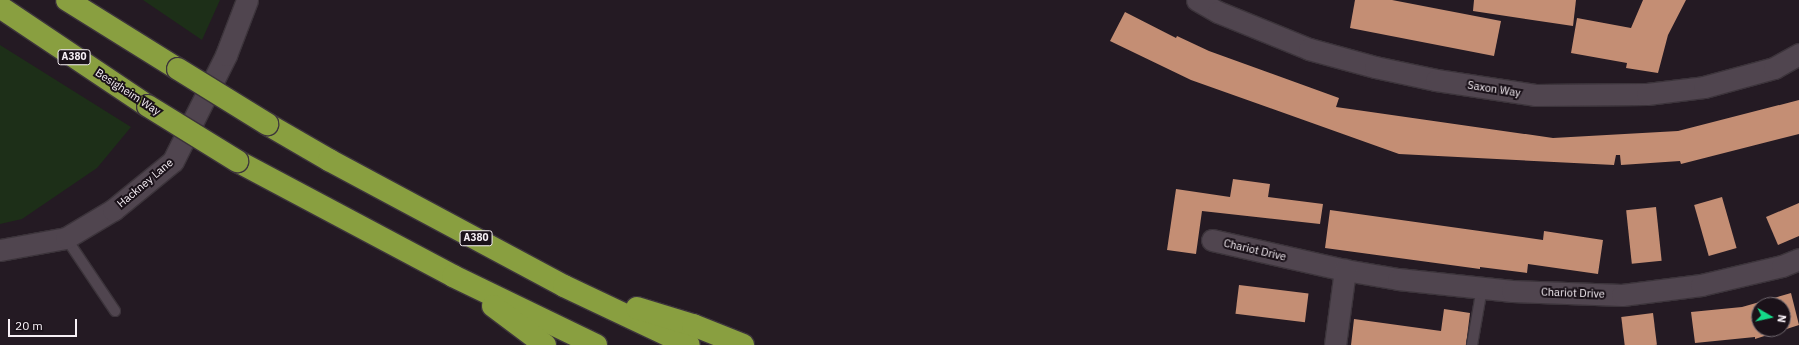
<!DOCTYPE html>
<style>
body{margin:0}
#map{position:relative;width:1799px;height:345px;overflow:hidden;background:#241a23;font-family:"IBM Plex Sans",sans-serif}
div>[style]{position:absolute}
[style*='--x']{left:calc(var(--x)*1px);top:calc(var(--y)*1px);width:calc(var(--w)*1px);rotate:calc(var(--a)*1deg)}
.green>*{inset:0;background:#1d2f18}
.building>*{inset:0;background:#c48e74;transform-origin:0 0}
.roads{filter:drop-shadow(1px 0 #3c343b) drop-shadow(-1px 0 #3c343b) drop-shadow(0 1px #3c343b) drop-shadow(0 -1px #3c343b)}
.lane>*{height:10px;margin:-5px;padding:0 5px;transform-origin:5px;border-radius:5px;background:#50454f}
.street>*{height:21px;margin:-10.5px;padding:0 10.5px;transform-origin:10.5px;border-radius:10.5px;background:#50454f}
.highway>*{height:22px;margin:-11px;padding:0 11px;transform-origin:11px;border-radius:11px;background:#899f40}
.bridges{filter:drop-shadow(1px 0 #3c343b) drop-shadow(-1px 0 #3c343b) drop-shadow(0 1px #3c343b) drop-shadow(0 -1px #3c343b)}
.highway-bridge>*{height:22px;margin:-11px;padding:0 11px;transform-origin:11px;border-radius:11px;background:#899f40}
span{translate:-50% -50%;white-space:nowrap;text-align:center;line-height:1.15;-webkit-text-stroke:4px #1a1119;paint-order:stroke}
.shield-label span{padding:1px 3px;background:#1a1119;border:1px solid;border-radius:3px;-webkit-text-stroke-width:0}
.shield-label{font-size:10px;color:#f7f0f6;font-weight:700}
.street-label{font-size:11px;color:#f7f0f6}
.north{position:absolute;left:1751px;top:297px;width:40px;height:40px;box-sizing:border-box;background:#1a1119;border:1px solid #726a71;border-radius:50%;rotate:99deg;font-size:11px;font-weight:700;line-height:16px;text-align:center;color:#f7f0f6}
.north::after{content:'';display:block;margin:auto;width:14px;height:18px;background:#15d989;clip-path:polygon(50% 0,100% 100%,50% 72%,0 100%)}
.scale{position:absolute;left:8px;top:319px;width:69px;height:18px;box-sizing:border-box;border:2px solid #f7f0f6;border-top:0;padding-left:5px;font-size:12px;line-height:14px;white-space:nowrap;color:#f7f0f6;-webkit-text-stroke:3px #1a1119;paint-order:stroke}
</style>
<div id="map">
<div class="green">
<i style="clip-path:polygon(143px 0,220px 0,202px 40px)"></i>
<i style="clip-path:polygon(0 45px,131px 127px,97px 168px,22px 219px,0 224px)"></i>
</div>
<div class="building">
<i style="clip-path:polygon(1355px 0,1392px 0,1501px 21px,1494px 56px,1350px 28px)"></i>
<i style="clip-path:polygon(1474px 0,1576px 0,1573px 26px,1473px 11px)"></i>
<i style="clip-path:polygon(1643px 0,1686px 0,1668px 35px,1658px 73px,1626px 68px,1627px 63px,1571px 53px,1577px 18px,1631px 28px)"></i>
<i style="clip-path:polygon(1125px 12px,1176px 38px,1177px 36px,1209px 51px,1339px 98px,1336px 107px,1553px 138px,1678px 131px,1799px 100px,1799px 134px,1681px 164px,1680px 161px,1621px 165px,1620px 155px,1616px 155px,1614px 165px,1399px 154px,1191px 80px,1110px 41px)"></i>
<i style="clip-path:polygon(1233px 179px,1270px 184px,1268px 197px,1323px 204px,1320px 224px,1202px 211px,1196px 254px,1167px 250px,1176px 189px,1230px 197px)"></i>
<i style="left:1722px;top:197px;width:53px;height:29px;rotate:74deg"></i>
<i style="clip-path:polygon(1799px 203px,1799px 236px,1778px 245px,1766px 217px)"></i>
<i style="left:1656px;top:207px;width:54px;height:30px;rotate:84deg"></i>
<i style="clip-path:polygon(1330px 210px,1543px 240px,1544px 231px,1603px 240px,1598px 274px,1528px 264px,1527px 273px,1480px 267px,1480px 269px,1325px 248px)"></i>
<i style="left:1239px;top:285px;width:70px;height:29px;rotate:7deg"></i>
<i style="clip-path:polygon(evenodd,1791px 293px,1799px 325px,1755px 339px,1755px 337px,1695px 343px,1691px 312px,1742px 307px,1791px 293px,1759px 305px,1783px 305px,1783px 329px,1759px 329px,1759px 305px)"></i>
<i style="clip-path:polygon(1444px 309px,1470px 313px,1466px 345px,1351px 345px,1354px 319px,1441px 331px)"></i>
<i style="left:1653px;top:313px;width:32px;height:32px;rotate:83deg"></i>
</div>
<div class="roads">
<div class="lane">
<i style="--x:66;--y:238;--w:88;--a:56.1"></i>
<i style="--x:1472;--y:345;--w:58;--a:-80"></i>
</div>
<div class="street">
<i style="--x:1197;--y:0;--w:24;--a:30"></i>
<i style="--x:1218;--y:12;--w:98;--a:22.1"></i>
<i style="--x:1309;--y:49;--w:68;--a:15.3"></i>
<i style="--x:1375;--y:67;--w:62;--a:12"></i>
<i style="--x:1436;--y:80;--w:100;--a:8.6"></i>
<i style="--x:1535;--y:95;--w:112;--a:-0.5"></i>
<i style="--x:1647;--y:94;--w:57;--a:-7"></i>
<i style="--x:1704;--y:87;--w:73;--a:-15.2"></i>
<i style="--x:1774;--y:68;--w:29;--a:-29"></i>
<i style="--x:1212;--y:240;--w:136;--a:12.7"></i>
<i style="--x:1345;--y:270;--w:54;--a:9.6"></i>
<i style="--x:1398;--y:279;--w:115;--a:6"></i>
<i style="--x:1512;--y:291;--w:110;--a:2.1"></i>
<i style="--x:1622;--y:295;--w:80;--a:-7.2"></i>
<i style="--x:1701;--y:285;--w:83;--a:-13.2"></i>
<i style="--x:1782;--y:266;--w:18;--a:-22"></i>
<i style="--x:0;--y:250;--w:67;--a:-10.3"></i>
<i style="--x:66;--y:238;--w:55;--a:-30.8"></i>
<i style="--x:113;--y:210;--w:77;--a:-39.2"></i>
<i style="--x:173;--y:161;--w:119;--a:-63.4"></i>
<i style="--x:226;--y:55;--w:59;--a:-69.1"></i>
<i style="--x:1335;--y:345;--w:76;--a:-82.4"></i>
</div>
<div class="highway">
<i style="--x:67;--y:0;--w:131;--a:31.9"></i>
<i style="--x:0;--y:7;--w:178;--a:33.8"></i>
<i style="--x:267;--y:124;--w:72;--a:30.1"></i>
<i style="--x:329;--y:160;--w:267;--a:28.2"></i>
<i style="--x:564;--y:286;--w:138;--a:25.3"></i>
<i style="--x:237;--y:161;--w:245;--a:28"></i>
<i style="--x:453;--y:276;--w:159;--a:25.8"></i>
<i style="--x:493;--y:306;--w:65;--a:36.9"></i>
<i style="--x:637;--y:308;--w:59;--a:16.9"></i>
<i style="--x:693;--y:325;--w:54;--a:21.8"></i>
</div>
</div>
<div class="bridges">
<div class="highway-bridge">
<i style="--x:178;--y:69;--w:105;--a:31.7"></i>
<i style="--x:148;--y:106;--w:105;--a:31.7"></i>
</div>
</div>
<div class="shield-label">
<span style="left:74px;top:57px">A380</span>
<span style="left:476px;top:238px">A380</span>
</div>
<div class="street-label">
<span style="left:1494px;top:89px;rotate:9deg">Saxon Way</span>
<span style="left:128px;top:92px;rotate:33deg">Besigheim Way</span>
<span style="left:145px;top:183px;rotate:-40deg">Hackney Lane</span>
<span style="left:1255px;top:250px;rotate:13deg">Chariot Drive</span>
<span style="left:1573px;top:293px;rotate:2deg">Chariot Drive</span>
</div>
<div class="north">N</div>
<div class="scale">20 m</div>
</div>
